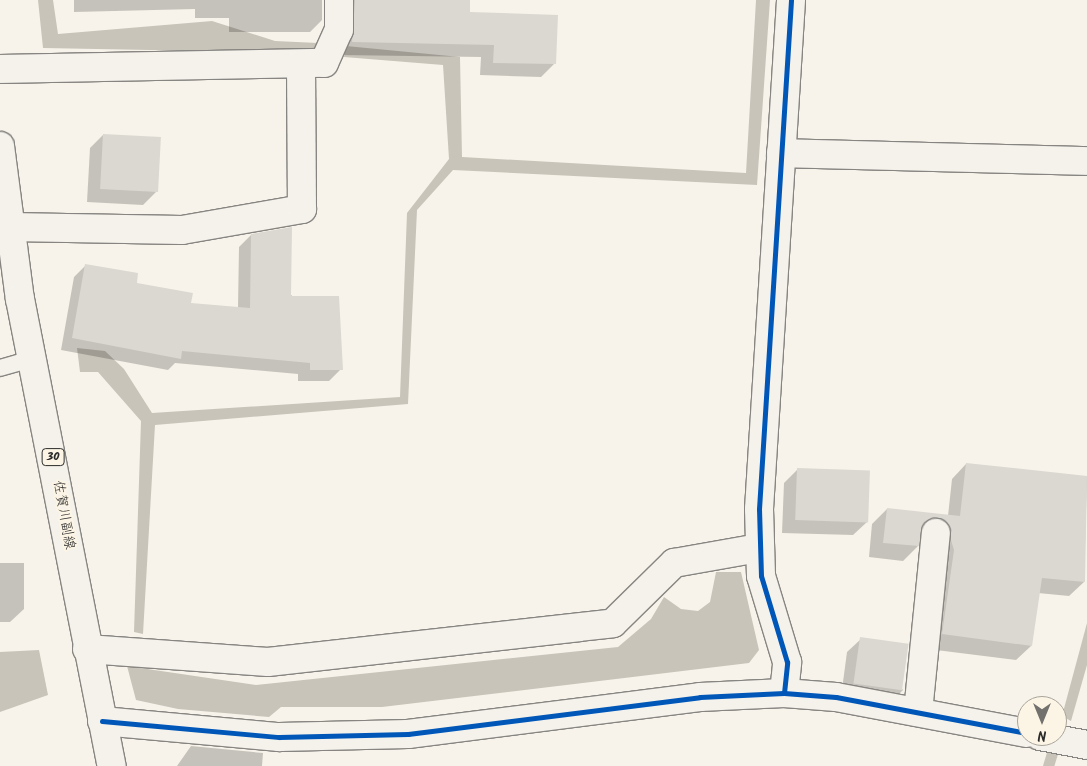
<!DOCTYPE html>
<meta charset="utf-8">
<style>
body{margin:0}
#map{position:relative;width:1087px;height:766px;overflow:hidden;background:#f7f3ea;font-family:Kalam,"Klee One",sans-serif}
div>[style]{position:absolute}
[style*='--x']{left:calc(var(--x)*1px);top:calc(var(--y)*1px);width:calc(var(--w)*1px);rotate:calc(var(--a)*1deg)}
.water>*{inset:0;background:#c8c4ba}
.shadow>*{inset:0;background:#0003}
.stream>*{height:11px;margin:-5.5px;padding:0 5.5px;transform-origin:5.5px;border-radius:5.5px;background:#c8c4ba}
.building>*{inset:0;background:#dad8d1;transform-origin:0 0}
.roads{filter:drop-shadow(1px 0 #878581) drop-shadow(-1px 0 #878581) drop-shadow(0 1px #878581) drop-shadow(0 -1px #878581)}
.service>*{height:16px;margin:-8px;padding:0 8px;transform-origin:8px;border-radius:8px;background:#f5f2ec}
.minor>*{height:28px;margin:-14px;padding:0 14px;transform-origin:14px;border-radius:14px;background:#f5f2ec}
.primary>*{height:28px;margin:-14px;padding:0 14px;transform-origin:14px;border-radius:14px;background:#f5f2ec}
.cycleway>*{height:5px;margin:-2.5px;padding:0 2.5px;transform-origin:2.5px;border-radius:2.5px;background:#0057b8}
span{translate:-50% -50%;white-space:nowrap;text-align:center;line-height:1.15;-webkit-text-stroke:4px #fcf5e5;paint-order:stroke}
.shield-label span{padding:1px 4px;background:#fcf5e5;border:1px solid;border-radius:4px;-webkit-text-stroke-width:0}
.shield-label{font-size:12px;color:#2b2b2b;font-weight:700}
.street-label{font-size:14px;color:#2b2b2b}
.north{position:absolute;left:1017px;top:696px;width:50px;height:50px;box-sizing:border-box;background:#fcf5e5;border:1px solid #a8a49b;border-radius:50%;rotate:180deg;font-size:14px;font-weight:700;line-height:20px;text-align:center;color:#2b2b2b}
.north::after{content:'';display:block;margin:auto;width:18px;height:22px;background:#72716e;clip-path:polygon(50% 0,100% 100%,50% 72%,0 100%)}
</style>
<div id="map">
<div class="water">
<i style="clip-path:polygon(38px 0,53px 0,58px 34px,212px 21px,275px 41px,318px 43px,314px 53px,43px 48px)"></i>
<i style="clip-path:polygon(756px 0,770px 0,757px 185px,453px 170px,417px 210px,408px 404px,155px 425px,143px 634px,134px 632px,141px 421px,98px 372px,80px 372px,77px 348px,105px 351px,124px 369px,152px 413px,400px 397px,407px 213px,449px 159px,443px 65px,344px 57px,346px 46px,460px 57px,462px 157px,746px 173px)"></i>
<i style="clip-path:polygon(716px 572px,741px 572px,759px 650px,749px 663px,382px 707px,281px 707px,269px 717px,178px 709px,136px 700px,127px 666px,256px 685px,618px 647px,651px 619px,664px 597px,681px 609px,698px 611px,710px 602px)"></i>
<i style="clip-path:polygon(1087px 623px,1087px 665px,1071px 721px,1062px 716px)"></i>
<i style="clip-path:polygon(39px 650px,48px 695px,0 712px,0 652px)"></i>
</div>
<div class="shadow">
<i style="clip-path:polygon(74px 0,322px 0,322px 20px,310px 32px,229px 32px,229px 18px,195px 18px,195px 9px,74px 12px)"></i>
<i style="clip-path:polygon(352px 0,469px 0,469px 13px,554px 64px,541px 77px,480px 75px,481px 57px,339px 55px)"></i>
<i style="clip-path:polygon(103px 135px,156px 192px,143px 205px,87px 202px,90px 148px)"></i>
<i style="clip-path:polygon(251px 235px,341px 369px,329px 381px,298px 381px,298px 374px,175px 363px,168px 370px,61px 350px,74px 277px,86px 265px,190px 304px,238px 308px,239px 247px)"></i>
<i style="clip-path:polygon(966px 464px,1087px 477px,1084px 582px,1069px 596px,1038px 593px,1031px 646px,1016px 660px,928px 649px,930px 534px,920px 533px,918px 546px,903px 561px,869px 557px,872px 524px,887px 509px,948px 516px,952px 479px)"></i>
<i style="clip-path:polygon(797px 470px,867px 522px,853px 535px,782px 533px,784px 483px)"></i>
<i style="clip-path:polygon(0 563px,24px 563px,24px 609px,10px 622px,0 622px)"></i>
<i style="clip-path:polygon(861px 639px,903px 690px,890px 703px,841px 697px,847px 652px)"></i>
<i style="clip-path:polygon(191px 746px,263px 753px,262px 766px,177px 766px)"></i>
</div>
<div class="stream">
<i style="--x:1048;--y:766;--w:14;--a:-73"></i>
</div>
<div class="building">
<i style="clip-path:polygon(355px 0,470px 0,470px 12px,558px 15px,556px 64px,493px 63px,494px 45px,352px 42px)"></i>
<i style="left:103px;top:134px;width:58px;height:55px;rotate:3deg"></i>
<i style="clip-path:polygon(292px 227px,291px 296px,339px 296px,343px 370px,310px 370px,310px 363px,182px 351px,181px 359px,72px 338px,85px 264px,138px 273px,137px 283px,193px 293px,191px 303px,250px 308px,251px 234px)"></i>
<i style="clip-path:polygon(966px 463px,1087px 476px,1085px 582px,1042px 578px,1032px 646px,942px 634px,954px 550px,945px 520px,937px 517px,924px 524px,919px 546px,883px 543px,887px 508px,960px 516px)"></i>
<i style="left:797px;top:468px;width:73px;height:52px;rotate:2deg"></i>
<i style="left:860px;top:637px;width:49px;height:47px;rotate:8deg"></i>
</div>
<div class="roads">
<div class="service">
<i style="--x:0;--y:368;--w:32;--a:-16"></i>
</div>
<div class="minor">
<i style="--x:0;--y:69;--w:324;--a:-1.1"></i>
<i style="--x:324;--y:63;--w:36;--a:-66"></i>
<i style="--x:339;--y:30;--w:30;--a:-90"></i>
<i style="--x:781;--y:153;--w:306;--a:1.5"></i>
<i style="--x:10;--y:227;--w:172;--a:1"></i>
<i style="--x:182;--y:230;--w:122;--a:-9.9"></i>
<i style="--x:302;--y:209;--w:145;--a:-90.4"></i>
<i style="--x:87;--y:649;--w:181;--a:4.1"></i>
<i style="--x:268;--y:662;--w:347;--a:-6.4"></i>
<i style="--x:613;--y:623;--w:86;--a:-44.5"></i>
<i style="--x:674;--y:563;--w:86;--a:-10"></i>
<i style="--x:784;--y:693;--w:31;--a:-84"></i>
<i style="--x:787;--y:662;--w:90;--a:-106.8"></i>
<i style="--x:761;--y:576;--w:67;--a:-91.7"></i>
<i style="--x:759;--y:509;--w:510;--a:-86.4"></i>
<i style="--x:918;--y:712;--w:180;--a:-84.3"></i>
<i style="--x:102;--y:721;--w:178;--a:5.2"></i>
<i style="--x:279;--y:737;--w:129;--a:-1.3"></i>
<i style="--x:408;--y:734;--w:294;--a:-7.2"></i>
<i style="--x:700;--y:697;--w:84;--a:-2.7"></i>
<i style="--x:784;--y:693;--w:52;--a:4.4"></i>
<i style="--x:836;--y:697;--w:194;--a:10.7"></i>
<i style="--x:1040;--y:736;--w:48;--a:10.8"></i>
</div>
<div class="primary">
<i style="--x:0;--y:146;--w:154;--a:82.6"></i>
<i style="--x:20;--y:299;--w:476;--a:78.9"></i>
</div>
</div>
<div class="cycleway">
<i style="--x:784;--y:693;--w:31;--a:-84"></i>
<i style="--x:787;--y:662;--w:90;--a:-106.8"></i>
<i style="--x:761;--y:576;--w:67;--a:-91.7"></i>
<i style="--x:759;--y:509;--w:510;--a:-86.4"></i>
<i style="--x:102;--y:721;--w:178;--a:5.2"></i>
<i style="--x:279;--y:737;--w:129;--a:-1.3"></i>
<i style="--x:408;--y:734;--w:294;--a:-7.2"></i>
<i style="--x:700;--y:697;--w:84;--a:-2.7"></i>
<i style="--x:784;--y:693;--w:52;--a:4.4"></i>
<i style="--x:836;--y:697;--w:194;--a:10.7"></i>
</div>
<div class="shield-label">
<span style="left:53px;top:457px">30</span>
</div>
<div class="street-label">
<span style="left:64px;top:515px;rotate:80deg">佐賀川副線</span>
</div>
<div class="north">N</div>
</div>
